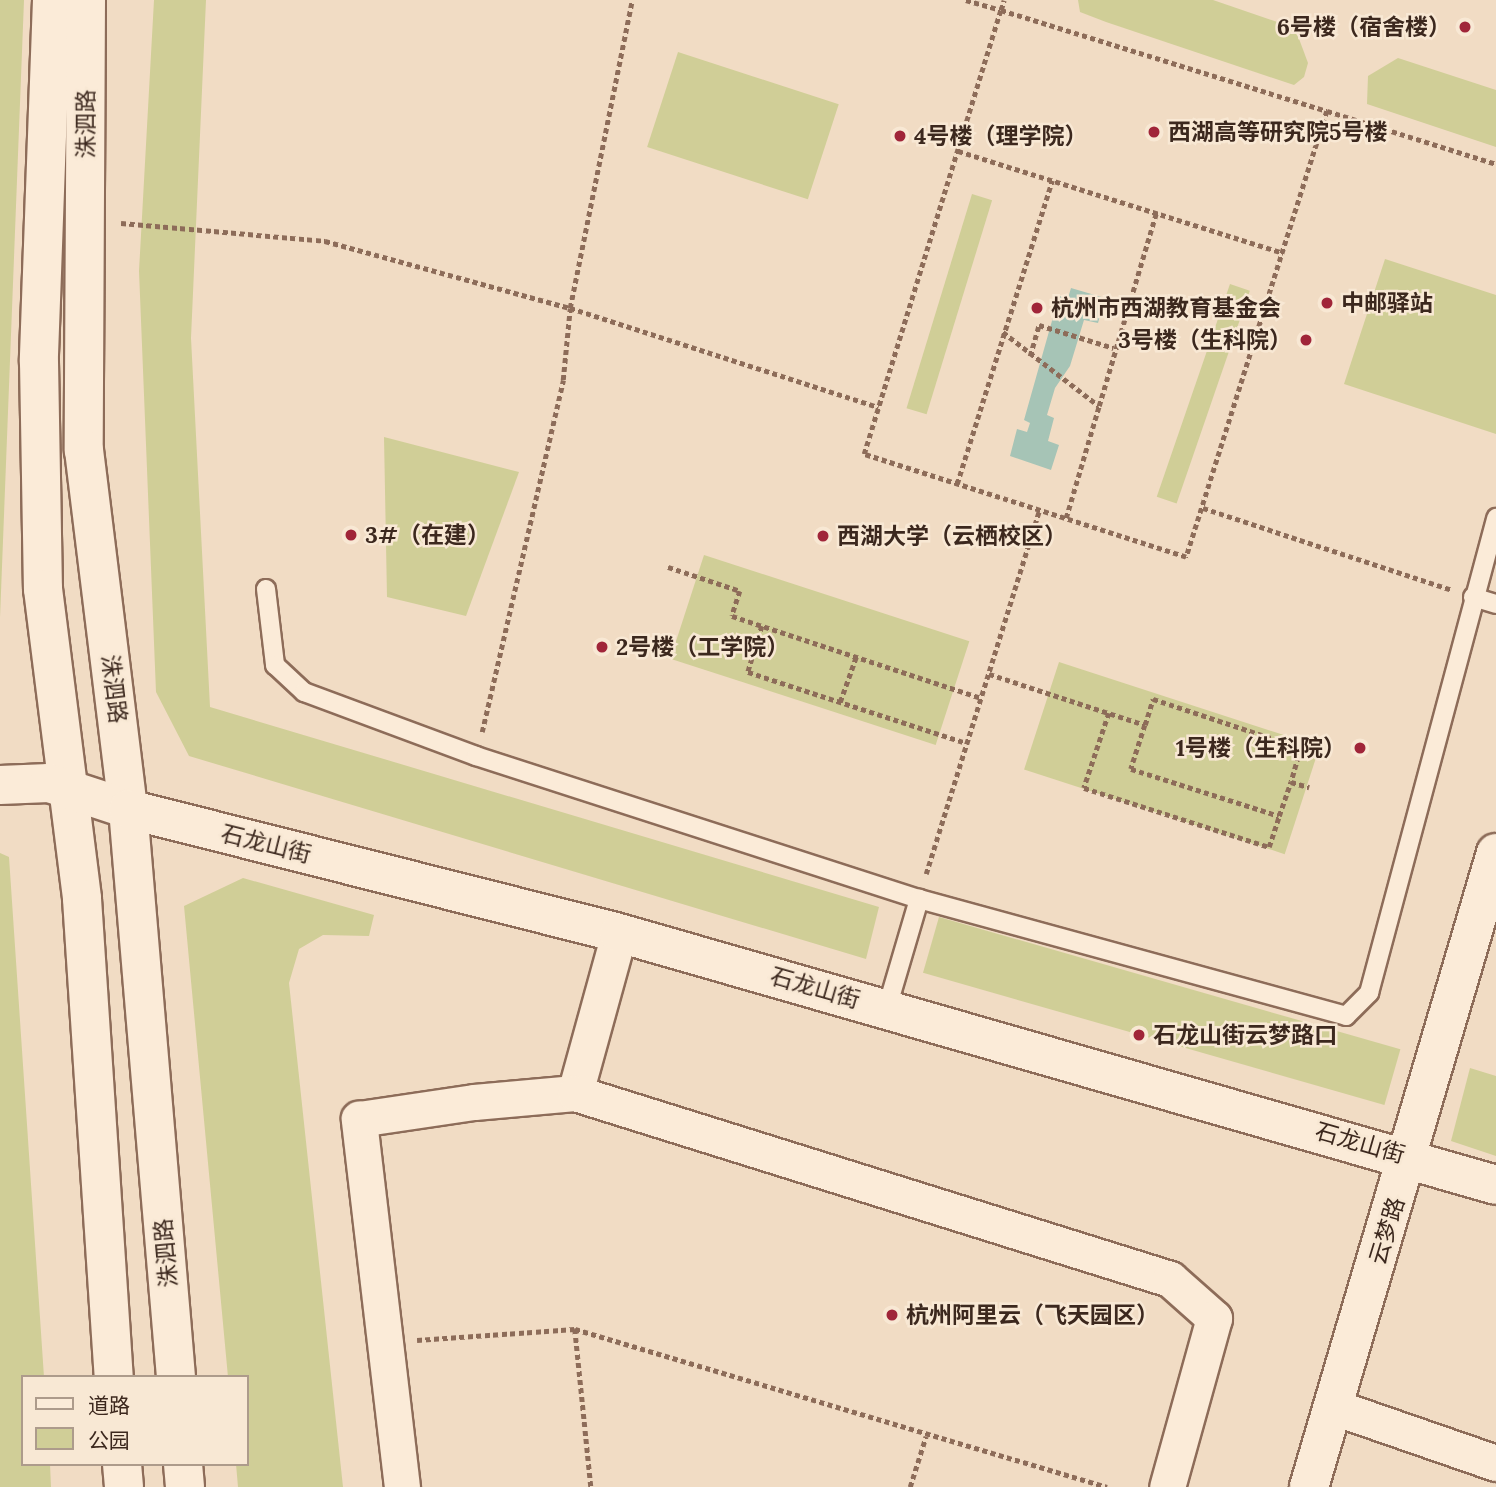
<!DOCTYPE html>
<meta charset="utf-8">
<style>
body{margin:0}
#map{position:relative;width:1496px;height:1487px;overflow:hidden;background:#f1dcc4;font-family:Lora,"Noto Sans SC",serif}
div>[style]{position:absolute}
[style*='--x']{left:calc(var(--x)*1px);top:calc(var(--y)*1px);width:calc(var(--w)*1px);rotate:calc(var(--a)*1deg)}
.green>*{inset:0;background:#d0ce97;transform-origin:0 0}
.water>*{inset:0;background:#a6c4b6}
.path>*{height:4.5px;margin-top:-2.25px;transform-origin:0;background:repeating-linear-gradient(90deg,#8d6c59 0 5px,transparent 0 8.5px)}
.roads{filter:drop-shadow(2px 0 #8d6c59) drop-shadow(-2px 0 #8d6c59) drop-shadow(0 2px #8d6c59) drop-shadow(0 -2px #8d6c59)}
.lane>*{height:18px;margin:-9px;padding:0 9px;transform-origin:9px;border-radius:9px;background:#fbebd8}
.street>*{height:35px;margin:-17.5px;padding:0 17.5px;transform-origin:17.5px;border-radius:17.5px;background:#fbebd8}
.secondary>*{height:38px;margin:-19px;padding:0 19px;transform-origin:19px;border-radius:19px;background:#fbebd8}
.dots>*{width:19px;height:19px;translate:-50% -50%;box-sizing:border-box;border:4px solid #f8e8d4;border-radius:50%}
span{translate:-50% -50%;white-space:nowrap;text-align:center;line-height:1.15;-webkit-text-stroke:5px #f8e8d4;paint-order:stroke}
.poi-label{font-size:23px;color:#3c281e;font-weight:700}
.right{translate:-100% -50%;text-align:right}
.left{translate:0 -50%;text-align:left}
.street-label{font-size:23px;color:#3c281e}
.legend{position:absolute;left:21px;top:1375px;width:228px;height:91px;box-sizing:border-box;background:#f8e8d4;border:2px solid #ad9b8b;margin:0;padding:9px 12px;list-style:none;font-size:21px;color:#3c281e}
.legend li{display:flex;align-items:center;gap:14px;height:35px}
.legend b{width:35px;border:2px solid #ad9b8b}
</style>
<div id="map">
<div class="green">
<i style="clip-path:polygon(0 0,24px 0,0 618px)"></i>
<i style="clip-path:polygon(154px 0,206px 0,191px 338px,210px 707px,879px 907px,866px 959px,189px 756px,156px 692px,139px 271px)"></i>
<i style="clip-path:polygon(1078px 0,1213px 0,1295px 28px,1308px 63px,1304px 77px,1294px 85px,1106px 22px,1080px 12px)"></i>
<i style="left:678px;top:52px;width:169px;height:100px;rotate:18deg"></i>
<i style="clip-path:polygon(1398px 58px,1496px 90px,1496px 147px,1367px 104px,1368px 76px)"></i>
<i style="left:972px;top:194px;width:21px;height:224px;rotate:17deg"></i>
<i style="clip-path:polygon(1385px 259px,1496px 295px,1496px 434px,1344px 384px)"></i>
<i style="left:1230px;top:284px;width:21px;height:225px;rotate:19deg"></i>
<i style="clip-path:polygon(384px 437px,519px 472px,466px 616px,387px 597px)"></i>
<i style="left:704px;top:555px;width:279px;height:109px;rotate:18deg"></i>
<i style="left:1059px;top:662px;width:274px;height:113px;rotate:18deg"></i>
<i style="clip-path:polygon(0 853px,9px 857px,44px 1377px,23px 1377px,23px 1464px,50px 1464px,51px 1487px,0 1487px)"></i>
<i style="clip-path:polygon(243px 878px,374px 915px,369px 936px,323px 935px,299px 949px,289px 983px,343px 1487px,238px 1487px,236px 1464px,247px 1464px,247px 1377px,228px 1377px,184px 906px)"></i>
<i style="left:939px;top:917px;width:480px;height:58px;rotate:16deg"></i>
<i style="clip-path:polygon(1470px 1068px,1496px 1076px,1496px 1156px,1451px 1141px)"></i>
</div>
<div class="water">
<i style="clip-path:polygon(1071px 288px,1105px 298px,1098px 323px,1084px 320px,1070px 366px,1055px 388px,1047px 415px,1054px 418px,1048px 441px,1059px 445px,1051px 470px,1010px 456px,1017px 429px,1027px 432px,1030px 423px,1024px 420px,1059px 296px,1068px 298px)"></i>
</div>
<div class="path">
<i style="--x:966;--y:0;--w:36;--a:16"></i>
<i style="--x:1001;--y:10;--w:10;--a:-73"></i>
<i style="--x:1327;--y:111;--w:468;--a:107.5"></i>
<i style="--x:1186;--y:557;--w:338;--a:-162.3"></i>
<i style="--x:864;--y:454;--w:465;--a:-72.9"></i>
<i style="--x:1001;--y:10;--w:341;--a:17.2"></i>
<i style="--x:1327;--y:111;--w:177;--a:17.4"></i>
<i style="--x:958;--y:151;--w:341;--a:17.4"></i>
<i style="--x:121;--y:223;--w:205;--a:5"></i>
<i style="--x:325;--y:241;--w:254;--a:15.3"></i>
<i style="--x:570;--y:308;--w:324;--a:17.8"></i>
<i style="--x:1003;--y:332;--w:121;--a:37.6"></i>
<i style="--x:1099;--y:406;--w:201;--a:-73.5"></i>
<i style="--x:1030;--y:356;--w:32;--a:-74"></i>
<i style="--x:1039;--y:325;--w:78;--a:17"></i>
<i style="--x:957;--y:484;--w:318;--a:-72.6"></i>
<i style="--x:1203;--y:508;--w:262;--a:18.2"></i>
<i style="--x:1066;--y:518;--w:117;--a:-73.6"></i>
<i style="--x:668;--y:567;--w:76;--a:18.4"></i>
<i style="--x:740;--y:591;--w:26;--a:108"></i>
<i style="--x:732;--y:616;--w:262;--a:18.2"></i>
<i style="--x:762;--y:626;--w:48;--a:106.9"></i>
<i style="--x:748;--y:672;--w:230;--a:18"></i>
<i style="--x:989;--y:674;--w:164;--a:18.1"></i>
<i style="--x:1145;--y:725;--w:27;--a:-73"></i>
<i style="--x:1153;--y:699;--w:156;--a:18.3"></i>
<i style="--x:1301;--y:748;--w:35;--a:106"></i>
<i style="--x:1291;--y:782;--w:19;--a:16"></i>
<i style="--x:840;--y:702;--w:48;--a:-70.4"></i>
<i style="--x:1109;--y:713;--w:79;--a:108.4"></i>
<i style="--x:1084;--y:788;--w:194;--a:17.7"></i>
<i style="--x:1269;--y:847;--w:33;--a:-72"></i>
<i style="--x:1145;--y:725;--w:46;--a:107.7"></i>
<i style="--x:1131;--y:769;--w:155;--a:17.6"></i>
<i style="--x:1279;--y:816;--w:36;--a:-71"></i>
<i style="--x:482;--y:732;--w:361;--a:-77"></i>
<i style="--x:563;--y:380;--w:72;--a:-84.4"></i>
<i style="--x:570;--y:308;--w:314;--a:-78.6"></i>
<i style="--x:926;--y:874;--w:380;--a:-72.7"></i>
<i style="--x:575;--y:1329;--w:159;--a:84.2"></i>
<i style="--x:417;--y:1340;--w:158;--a:-4"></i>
<i style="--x:575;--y:1329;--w:555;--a:16.54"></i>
<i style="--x:910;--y:1487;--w:53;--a:-72.6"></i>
</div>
<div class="roads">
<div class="lane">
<i style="--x:266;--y:589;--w:77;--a:83.2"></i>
<i style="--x:275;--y:665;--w:40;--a:43"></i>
<i style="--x:304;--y:692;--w:184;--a:20.4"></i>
<i style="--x:476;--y:756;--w:466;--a:17.9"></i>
<i style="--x:919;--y:899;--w:443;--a:15.3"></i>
<i style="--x:1346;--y:1016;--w:33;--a:-45"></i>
<i style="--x:1369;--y:993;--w:492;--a:-75"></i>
<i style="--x:1473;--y:597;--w:24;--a:17"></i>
<i style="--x:887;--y:1008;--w:114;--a:-73.6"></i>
</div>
<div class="street">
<i style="--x:575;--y:1093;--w:166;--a:-74.6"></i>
<i style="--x:1334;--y:1407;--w:171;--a:19.1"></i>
<i style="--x:402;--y:1487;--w:371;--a:-96.7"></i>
<i style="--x:359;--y:1119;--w:116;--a:-8.4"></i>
<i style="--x:474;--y:1102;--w:101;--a:-5.1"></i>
<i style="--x:575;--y:1093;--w:623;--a:17.36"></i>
<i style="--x:1170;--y:1279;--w:59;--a:41.6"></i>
<i style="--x:1214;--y:1318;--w:175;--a:105.5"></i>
</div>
<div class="secondary">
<i style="--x:52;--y:0;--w:362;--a:92.1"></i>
<i style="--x:39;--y:362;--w:227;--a:89"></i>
<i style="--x:43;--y:589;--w:312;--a:82.8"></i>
<i style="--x:82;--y:899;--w:479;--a:86.2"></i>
<i style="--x:86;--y:0;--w:450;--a:90.3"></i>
<i style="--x:84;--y:450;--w:362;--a:83"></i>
<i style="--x:128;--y:809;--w:570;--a:85.17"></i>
<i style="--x:0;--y:785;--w:49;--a:-2.3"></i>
<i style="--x:49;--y:783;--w:83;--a:18.2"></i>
<i style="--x:128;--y:809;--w:506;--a:14.17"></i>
<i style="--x:619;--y:933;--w:912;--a:16.03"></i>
<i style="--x:122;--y:1464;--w:23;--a:85"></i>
<i style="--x:183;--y:1464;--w:23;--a:85"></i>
<i style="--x:1309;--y:1487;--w:661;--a:-73.57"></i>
</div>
</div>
<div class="dots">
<i style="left:1465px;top:27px;background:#a02539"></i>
<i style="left:1154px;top:132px;background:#a02539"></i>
<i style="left:900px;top:136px;background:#a02539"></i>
<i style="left:1327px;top:303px;background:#a02539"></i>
<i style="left:1037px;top:308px;background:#a02539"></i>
<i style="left:1306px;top:340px;background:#a02539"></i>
<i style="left:351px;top:535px;background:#a02539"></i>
<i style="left:823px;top:536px;background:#a02539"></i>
<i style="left:602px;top:647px;background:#a02539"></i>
<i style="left:1360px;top:748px;background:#a02539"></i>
<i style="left:1139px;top:1035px;background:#a02539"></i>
<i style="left:892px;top:1315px;background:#a02539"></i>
</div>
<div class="poi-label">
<span class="right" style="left:1451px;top:27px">6号楼（宿舍楼）</span>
<span class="left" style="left:1168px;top:132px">西湖高等研究院5号楼</span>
<span class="left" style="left:914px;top:136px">4号楼（理学院）</span>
<span class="left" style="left:1341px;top:303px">中邮驿站</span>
<span class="left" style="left:1051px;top:308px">杭州市西湖教育基金会</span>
<span class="right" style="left:1292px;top:340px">3号楼（生科院）</span>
<span class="left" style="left:365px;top:535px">3#（在建）</span>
<span class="left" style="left:837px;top:536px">西湖大学（云栖校区）</span>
<span class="left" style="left:616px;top:647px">2号楼（工学院）</span>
<span class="right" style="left:1346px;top:748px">1号楼（生科院）</span>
<span class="left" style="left:1153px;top:1035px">石龙山街云梦路口</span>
<span class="left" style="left:906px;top:1315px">杭州阿里云（飞天园区）</span>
</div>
<div class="street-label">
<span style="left:86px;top:124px;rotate:-90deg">洙泗路</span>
<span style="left:114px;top:689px;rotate:83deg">洙泗路</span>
<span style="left:266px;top:844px;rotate:14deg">石龙山街</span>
<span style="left:815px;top:988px;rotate:16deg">石龙山街</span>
<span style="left:1360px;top:1143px;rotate:16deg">石龙山街</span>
<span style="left:1387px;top:1231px;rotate:-73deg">云梦路</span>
<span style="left:166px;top:1253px;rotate:-95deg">洙泗路</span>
</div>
<ul class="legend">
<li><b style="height:9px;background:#fbebd8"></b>道路</li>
<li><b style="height:19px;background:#d0ce97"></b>公园</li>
</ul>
</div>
